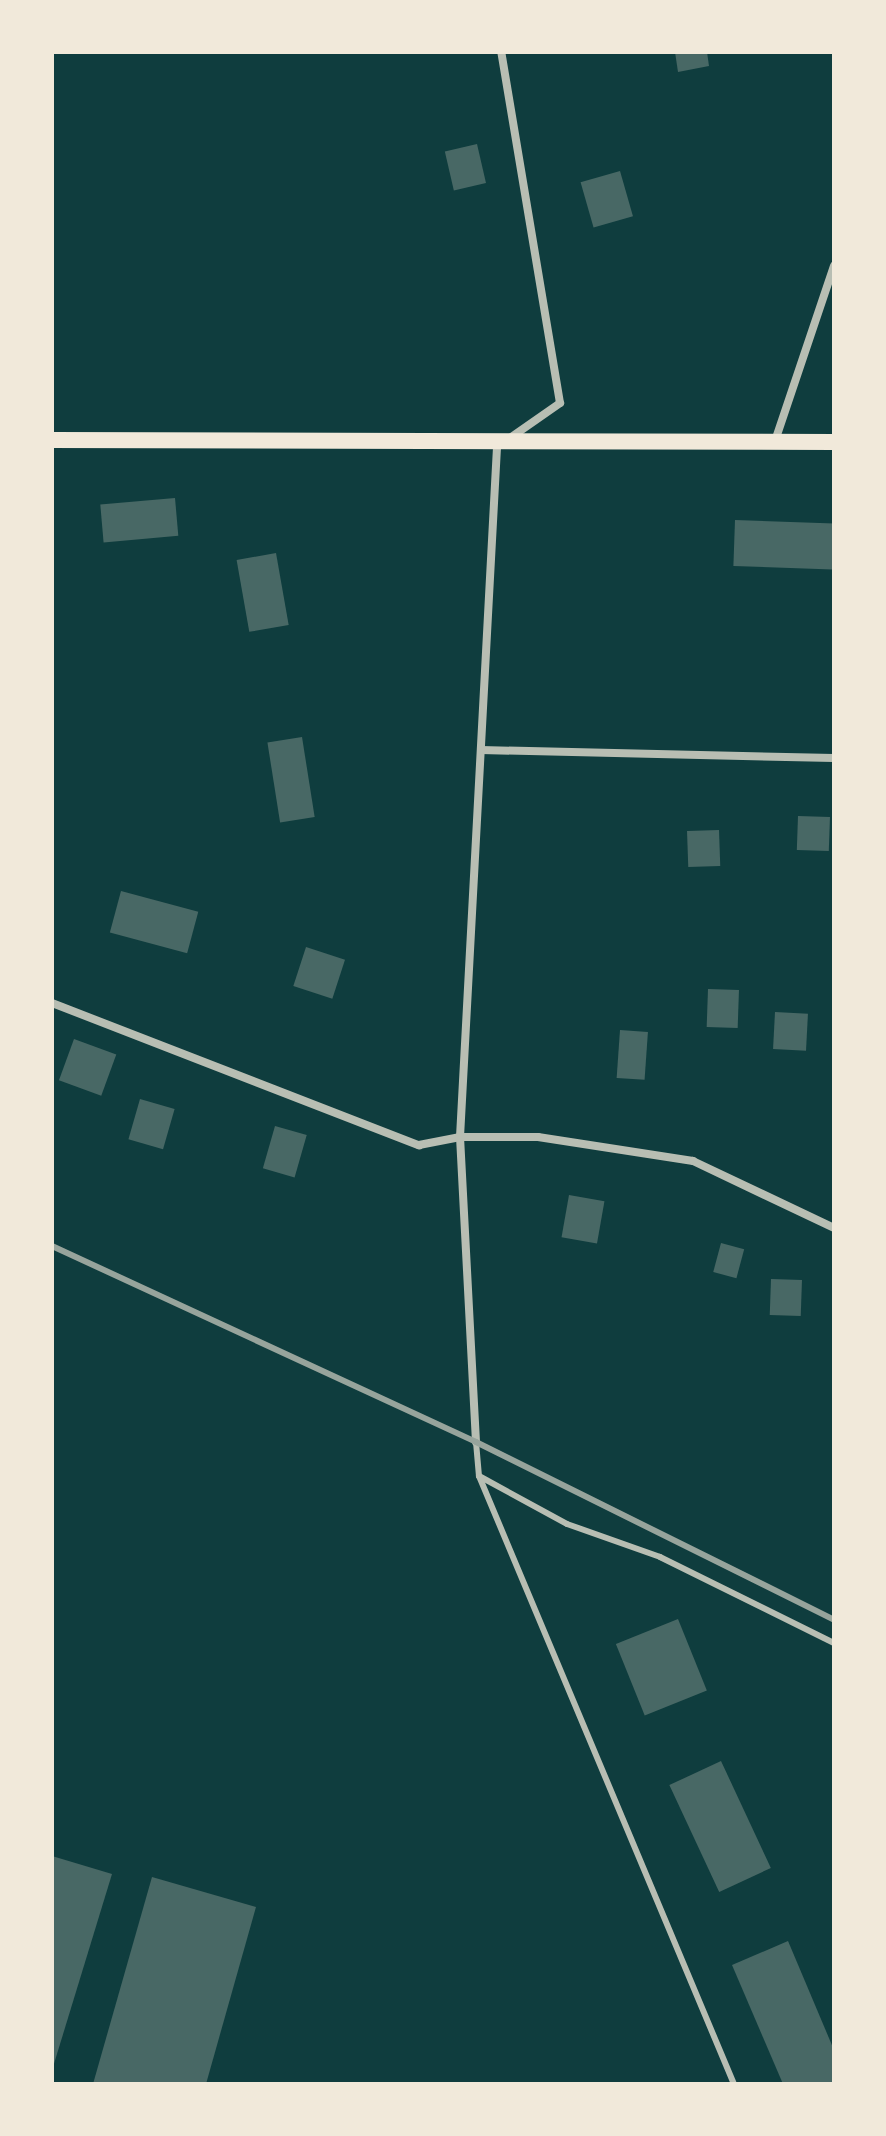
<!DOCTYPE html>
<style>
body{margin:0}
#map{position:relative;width:886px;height:2136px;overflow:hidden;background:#0f3d3e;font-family:Inter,sans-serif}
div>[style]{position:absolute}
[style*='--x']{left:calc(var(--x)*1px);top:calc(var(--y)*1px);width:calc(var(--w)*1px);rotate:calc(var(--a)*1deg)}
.building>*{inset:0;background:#486865;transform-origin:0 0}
.service>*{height:6px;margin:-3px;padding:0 3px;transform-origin:3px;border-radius:3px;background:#b8beb3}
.minor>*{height:8px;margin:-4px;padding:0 4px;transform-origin:4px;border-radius:4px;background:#b8beb3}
.secondary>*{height:16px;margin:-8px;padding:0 8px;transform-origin:8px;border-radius:8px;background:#f1e9da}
.rail>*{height:6px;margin:-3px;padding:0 3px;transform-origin:3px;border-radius:3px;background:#97a49c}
span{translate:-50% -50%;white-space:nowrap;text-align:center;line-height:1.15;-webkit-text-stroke:7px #f1e9da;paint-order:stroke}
.frame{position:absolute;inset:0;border:54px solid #f1e9da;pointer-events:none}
</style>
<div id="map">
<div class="building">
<i style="clip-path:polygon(675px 52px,707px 52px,709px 66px,678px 72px)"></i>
<i style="left:477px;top:144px;width:40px;height:33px;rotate:77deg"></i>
<i style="left:620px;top:171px;width:47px;height:41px;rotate:74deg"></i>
<i style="left:175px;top:498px;width:38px;height:75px;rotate:85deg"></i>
<i style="left:735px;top:520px;width:99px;height:46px;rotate:2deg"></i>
<i style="left:276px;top:553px;width:73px;height:40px;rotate:80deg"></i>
<i style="left:302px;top:737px;width:81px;height:35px;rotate:81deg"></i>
<i style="left:798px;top:816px;width:32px;height:34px;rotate:2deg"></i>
<i style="left:719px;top:830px;width:36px;height:32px;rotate:88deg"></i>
<i style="left:121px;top:891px;width:80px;height:43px;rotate:15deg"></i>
<i style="left:306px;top:947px;width:41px;height:41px;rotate:18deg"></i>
<i style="left:708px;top:989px;width:31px;height:38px;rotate:2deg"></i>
<i style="left:775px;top:1012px;width:33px;height:37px;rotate:3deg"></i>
<i style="left:620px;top:1030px;width:28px;height:48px;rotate:4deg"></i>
<i style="left:74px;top:1039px;width:45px;height:44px;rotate:20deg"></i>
<i style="left:140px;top:1099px;width:36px;height:42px;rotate:16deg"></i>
<i style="left:275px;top:1126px;width:33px;height:44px;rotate:16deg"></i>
<i style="left:569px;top:1195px;width:36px;height:43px;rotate:10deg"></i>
<i style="left:721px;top:1243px;width:24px;height:30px;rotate:15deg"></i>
<i style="left:771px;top:1279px;width:31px;height:36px;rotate:2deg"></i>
<i style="left:678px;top:1619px;width:77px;height:67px;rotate:68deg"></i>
<i style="left:721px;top:1761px;width:118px;height:57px;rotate:65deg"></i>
<i style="clip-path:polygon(52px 1856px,112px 1874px,53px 2067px,52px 2067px)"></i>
<i style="clip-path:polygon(152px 1877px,256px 1907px,206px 2084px,93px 2084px)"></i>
<i style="clip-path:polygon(788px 1941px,834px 2050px,834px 2084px,783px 2084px,732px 1965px)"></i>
</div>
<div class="service">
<i style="--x:476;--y:1442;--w:34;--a:85"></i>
<i style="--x:479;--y:1476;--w:100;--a:28.6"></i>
<i style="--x:567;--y:1524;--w:99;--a:19.5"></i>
<i style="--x:660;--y:1557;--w:194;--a:26.3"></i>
<i style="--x:479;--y:1476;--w:659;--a:67.25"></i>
</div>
<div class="minor">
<i style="--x:775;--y:441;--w:185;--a:-71.4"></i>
<i style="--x:481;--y:750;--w:353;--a:1.3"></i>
<i style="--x:52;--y:1003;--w:394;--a:21.2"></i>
<i style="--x:419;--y:1145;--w:42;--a:-11"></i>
<i style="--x:460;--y:1137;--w:78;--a:0"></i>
<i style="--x:538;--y:1137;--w:157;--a:8.8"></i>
<i style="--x:693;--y:1161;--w:156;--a:25.4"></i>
<i style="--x:476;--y:1442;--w:305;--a:-93"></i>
<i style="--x:460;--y:1137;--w:691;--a:-86.93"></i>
<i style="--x:497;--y:447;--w:77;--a:-34.9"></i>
<i style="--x:560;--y:403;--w:356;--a:-99.5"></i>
</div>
<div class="secondary">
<i style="--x:52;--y:440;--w:782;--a:0.15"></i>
</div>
<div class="rail">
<i style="--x:52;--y:1246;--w:467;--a:24.8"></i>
<i style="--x:476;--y:1442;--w:400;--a:26.4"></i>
</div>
<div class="frame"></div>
</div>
